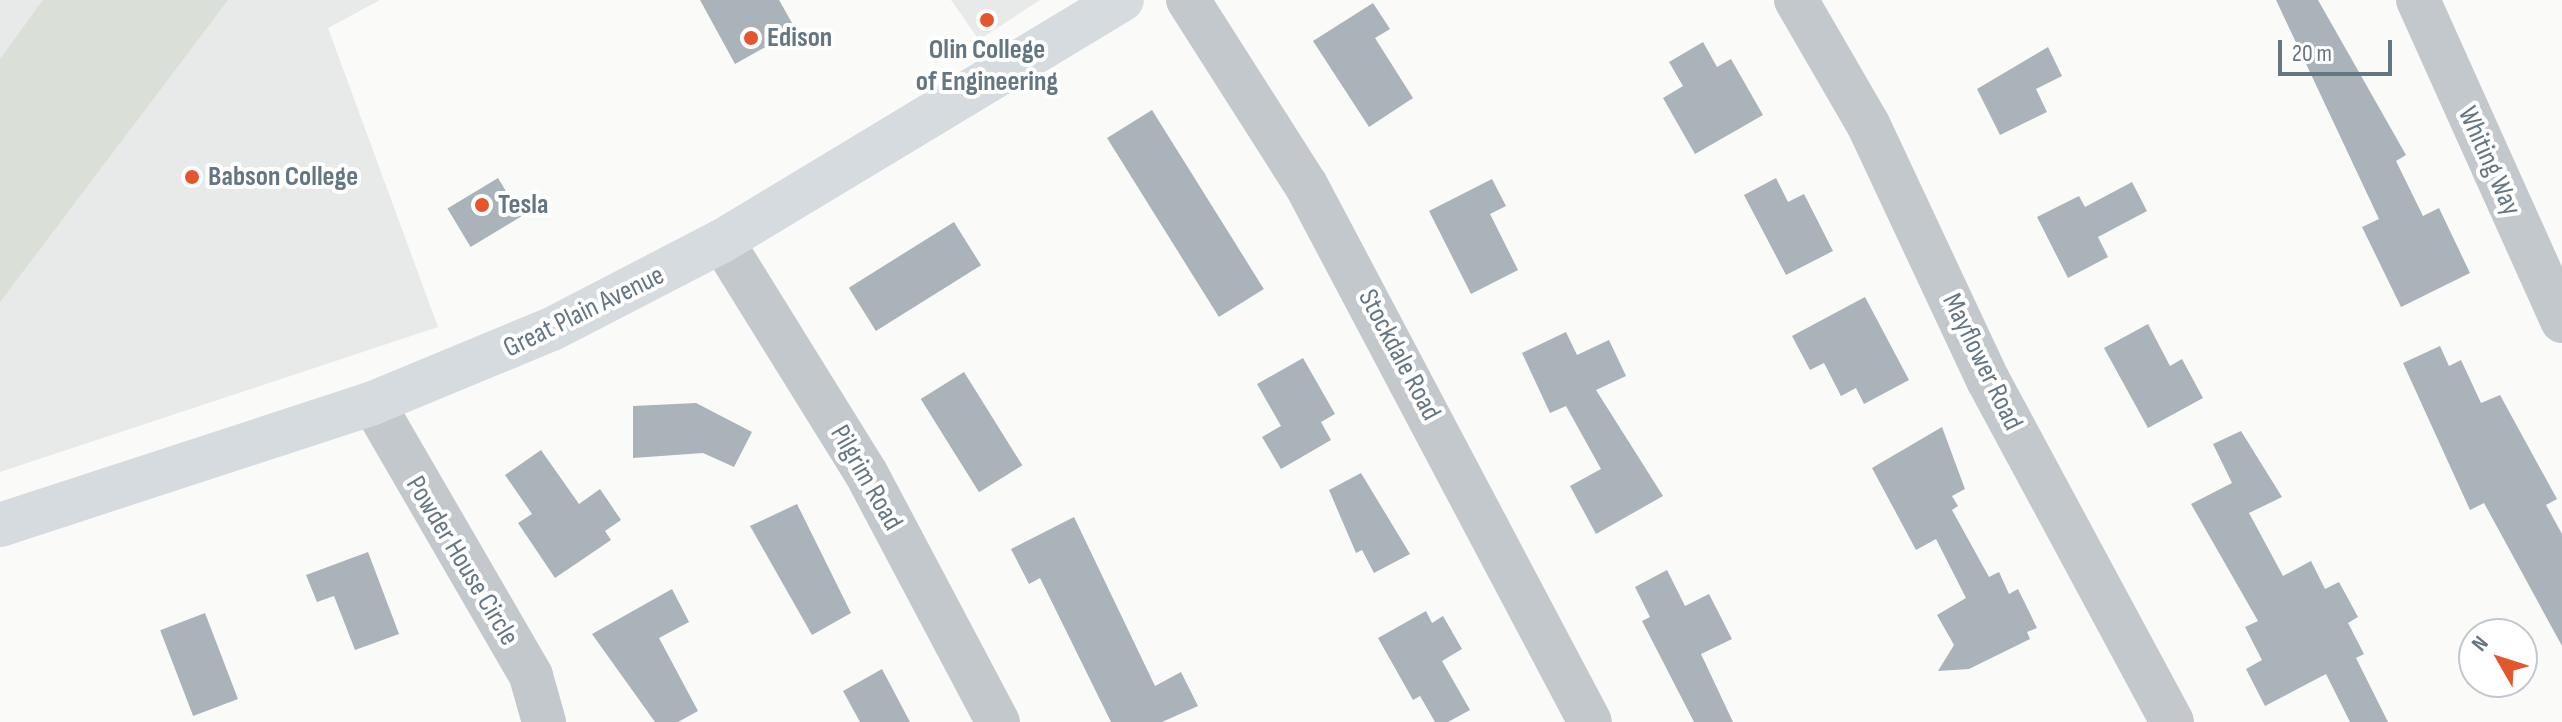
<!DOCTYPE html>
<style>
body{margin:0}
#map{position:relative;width:2562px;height:722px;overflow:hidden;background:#fafaf8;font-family:"Sofia Sans Condensed",sans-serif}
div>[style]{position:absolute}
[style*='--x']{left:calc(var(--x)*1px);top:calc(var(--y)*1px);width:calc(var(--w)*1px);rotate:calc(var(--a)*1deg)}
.built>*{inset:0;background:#e8e9e9}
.green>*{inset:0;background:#dadfd7}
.building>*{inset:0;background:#aab3b9;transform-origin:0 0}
.minor>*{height:44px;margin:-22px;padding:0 22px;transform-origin:22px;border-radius:22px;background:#c3c8cc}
.major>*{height:44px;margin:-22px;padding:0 22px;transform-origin:22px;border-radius:22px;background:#d6dbdf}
.dots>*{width:22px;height:22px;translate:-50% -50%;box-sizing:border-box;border:4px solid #fff;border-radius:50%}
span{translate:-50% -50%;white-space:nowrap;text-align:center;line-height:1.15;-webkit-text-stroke:8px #fff;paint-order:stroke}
.poi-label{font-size:28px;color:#657683;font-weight:700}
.left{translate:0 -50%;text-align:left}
.street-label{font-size:28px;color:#657683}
.north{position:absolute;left:2458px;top:618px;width:80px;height:80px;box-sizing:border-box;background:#fff;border:2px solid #c1c8cd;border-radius:50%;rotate:309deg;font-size:22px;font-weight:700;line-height:32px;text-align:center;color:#657683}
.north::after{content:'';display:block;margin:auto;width:28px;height:36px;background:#e4572e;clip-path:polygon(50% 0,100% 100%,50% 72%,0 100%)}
.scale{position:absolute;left:2278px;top:40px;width:114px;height:36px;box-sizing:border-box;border:4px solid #657683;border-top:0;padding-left:10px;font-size:24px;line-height:28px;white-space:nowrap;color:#657683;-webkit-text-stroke:6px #fff;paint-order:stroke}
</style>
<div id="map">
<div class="built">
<i style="clip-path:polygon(0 0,380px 0,328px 28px,438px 327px,0 472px)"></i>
<i style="clip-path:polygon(951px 0,1040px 0,979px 40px)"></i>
</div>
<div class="green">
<i style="clip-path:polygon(43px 0,228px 0,0 302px,0 59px)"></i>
</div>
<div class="building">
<i style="clip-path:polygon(700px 0,779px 0,796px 30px,735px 64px)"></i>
<i style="clip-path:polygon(2276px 0,2318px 0,2406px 155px,2396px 161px,2423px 216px,2439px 208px,2470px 273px,2401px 307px,2362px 227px,2379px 219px)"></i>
<i style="clip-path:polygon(1373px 3px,1390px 29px,1375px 38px,1413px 98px,1369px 127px,1313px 41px)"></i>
<i style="clip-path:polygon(1703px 42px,1717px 67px,1731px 59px,1763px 115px,1695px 154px,1663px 98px,1683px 86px,1669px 62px)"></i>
<i style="clip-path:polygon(2048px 47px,2062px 76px,2036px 89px,2047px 112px,2000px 135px,1977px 89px)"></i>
<i style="left:1152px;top:110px;width:211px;height:53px;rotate:58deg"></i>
<i style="left:498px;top:178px;width:45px;height:59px;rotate:59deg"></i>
<i style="clip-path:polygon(1776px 178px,1788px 202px,1804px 194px,1833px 251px,1786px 275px,1744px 195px)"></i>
<i style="clip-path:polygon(1492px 179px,1506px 206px,1490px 214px,1518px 270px,1471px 294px,1429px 211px)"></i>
<i style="clip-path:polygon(2132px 182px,2147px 211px,2098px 237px,2108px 257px,2068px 278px,2037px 217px,2079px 196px,2085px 207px)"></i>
<i style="left:954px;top:222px;width:51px;height:124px;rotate:58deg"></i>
<i style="clip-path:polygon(1865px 297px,1909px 380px,1864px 404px,1856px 388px,1841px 396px,1824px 363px,1810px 370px,1792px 336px)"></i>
<i style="clip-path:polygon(2148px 324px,2170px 366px,2182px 359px,2203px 398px,2148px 428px,2104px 348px)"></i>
<i style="clip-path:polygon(1566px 332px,1577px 355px,1609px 340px,1626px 376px,1596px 390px,1663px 496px,1596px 534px,1570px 486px,1601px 469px,1566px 406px,1550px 413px,1522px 353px)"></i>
<i style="clip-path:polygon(2440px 346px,2449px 366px,2461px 360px,2481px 403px,2500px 395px,2557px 499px,2546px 505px,2562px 534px,2562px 646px,2484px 503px,2470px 510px,2403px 363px)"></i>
<i style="clip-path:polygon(1303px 358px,1335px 414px,1321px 422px,1331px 440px,1281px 469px,1262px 437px,1281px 426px,1257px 384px)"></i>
<i style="left:964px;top:372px;width:110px;height:51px;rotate:58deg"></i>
<i style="clip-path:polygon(696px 403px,752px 432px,734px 467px,703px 453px,633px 458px,633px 406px)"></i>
<i style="clip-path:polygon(1942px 427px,1965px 489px,1952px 496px,1958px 506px,1952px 510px,1989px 577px,1999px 572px,2009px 594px,2018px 589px,2037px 628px,2027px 632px,2030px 639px,1969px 669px,1938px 671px,1954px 645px,1937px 615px,1966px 598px,1936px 539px,1916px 550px,1872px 468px)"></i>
<i style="clip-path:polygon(2241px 431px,2282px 497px,2249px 513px,2283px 576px,2311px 561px,2325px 589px,2339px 582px,2358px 617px,2348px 623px,2364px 654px,2356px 658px,2388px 722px,2350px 722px,2326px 674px,2265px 706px,2246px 669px,2262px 660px,2245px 627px,2258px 621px,2191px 504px,2232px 483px,2213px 444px)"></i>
<i style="clip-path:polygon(541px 450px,579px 504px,600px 489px,621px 520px,605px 531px,611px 540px,555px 578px,518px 523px,532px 514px,505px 475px)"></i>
<i style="clip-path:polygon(1361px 473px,1410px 554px,1374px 573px,1362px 550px,1356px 553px,1329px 490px)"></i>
<i style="clip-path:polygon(797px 504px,851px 613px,812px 635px,750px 526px)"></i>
<i style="clip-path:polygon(1074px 517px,1155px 686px,1181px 672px,1198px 706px,1162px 722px,1111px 722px,1040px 578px,1029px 584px,1011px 549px)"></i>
<i style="clip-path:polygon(368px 552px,399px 634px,355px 650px,334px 596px,317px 602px,306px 575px)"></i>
<i style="clip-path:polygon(1667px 570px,1685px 606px,1709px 594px,1732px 639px,1701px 654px,1733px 722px,1694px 722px,1642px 621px,1650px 617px,1635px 587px)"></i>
<i style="clip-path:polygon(672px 589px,689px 622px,659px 638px,698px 711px,678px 722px,655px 722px,592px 634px)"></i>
<i style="clip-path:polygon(1426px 611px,1432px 623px,1443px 616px,1462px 649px,1442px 661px,1470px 710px,1448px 722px,1435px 722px,1420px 696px,1413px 700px,1378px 638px)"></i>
<i style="left:205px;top:613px;width:92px;height:48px;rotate:69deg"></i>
<i style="clip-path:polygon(882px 669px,910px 722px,860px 722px,843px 691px)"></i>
</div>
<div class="minor">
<i style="--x:1188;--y:0;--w:219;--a:57.5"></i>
<i style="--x:1306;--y:185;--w:607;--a:62.13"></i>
<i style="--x:1796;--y:0;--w:143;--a:59.9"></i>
<i style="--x:1868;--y:124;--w:283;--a:64.9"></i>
<i style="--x:1988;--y:380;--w:388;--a:61.7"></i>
<i style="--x:2418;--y:0;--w:352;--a:65.8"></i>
<i style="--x:722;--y:241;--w:273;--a:58.2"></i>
<i style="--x:866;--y:473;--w:282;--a:62.1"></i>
<i style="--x:373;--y:403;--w:315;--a:59.9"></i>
<i style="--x:531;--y:676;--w:48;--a:74.2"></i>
</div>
<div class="major">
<i style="--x:0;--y:525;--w:392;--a:-18.1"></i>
<i style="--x:373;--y:403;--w:194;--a:-22.5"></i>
<i style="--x:552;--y:329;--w:191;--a:-27.4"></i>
<i style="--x:722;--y:241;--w:467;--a:-31.1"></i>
</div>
<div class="dots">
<i style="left:987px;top:20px;background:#e4572e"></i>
<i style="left:751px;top:38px;background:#e4572e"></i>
<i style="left:192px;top:177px;background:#e4572e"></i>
<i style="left:482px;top:205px;background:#e4572e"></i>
</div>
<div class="poi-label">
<span class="left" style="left:767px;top:38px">Edison</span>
<span style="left:987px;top:66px">Olin College<br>of Engineering</span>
<span class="left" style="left:208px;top:177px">Babson College</span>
<span class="left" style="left:498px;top:205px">Tesla</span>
</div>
<div class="street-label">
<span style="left:2489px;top:161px;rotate:66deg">Whiting Way</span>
<span style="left:584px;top:312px;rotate:-26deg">Great Plain Avenue</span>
<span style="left:1399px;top:355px;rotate:62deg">Stockdale Road</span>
<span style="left:1982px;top:362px;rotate:64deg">Mayflower Road</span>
<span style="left:866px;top:478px;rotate:60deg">Pilgrim Road</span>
<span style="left:462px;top:561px;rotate:59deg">Powder House Circle</span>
</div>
<div class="north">N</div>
<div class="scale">20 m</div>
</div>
